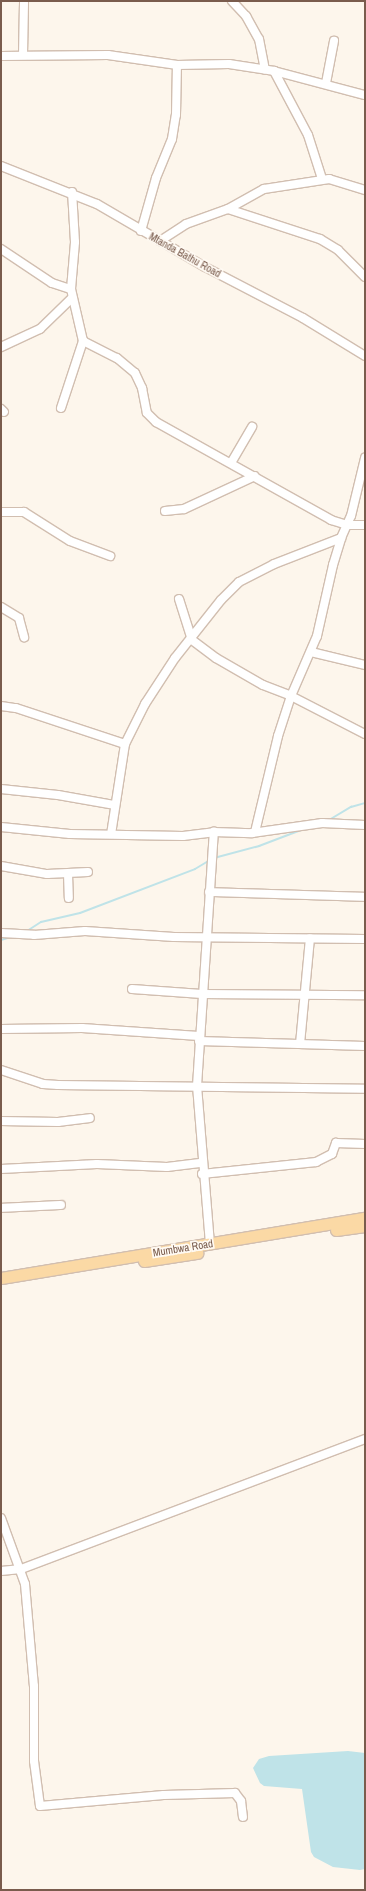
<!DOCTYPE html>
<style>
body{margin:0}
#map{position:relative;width:366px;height:1891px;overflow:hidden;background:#fdf6ec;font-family:"Archivo Narrow",sans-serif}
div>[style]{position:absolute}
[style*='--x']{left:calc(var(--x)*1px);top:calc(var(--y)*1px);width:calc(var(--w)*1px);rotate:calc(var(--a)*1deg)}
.water>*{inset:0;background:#bfe3e8}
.stream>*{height:2px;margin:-1px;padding:0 1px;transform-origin:1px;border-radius:1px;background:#bfe3e8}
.roads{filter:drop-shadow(1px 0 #d1beb0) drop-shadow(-1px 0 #d1beb0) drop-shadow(0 1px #d1beb0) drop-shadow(0 -1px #d1beb0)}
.minor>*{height:8px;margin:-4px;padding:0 4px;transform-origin:4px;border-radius:4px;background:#fff}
.major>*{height:11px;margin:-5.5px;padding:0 5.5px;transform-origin:5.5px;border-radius:5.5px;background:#fbd9a5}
span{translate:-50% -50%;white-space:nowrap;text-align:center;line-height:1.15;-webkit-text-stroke:3.5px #fffaf3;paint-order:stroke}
.street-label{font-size:11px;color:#7a5c4d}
.frame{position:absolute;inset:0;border:2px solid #7a5c4d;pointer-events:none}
</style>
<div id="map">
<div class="water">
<i style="clip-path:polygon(348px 1751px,365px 1753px,365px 1869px,360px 1870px,333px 1867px,314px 1857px,311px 1852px,302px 1789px,264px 1786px,260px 1783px,253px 1768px,259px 1759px,269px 1756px)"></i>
</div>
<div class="stream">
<i style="--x:329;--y:820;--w:26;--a:-31"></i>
<i style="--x:351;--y:807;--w:15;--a:-16"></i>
<i style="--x:214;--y:858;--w:47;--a:-14.9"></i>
<i style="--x:259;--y:846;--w:45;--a:-20.9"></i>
<i style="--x:27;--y:931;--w:17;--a:-33"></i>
<i style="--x:41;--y:922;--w:40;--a:-13"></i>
<i style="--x:80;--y:913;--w:123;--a:-20.9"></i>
<i style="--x:195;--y:869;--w:17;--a:-31"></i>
<i style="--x:1;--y:940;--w:10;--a:-17"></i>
</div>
<div class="roads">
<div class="minor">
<i style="--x:232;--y:1;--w:21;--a:47"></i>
<i style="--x:246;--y:16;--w:26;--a:61"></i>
<i style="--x:259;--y:39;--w:31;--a:79"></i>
<i style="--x:23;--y:55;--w:54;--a:-88.9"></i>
<i style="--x:1;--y:56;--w:107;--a:-0.5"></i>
<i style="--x:108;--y:55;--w:70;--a:8.2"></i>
<i style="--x:177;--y:65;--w:52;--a:-1.1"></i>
<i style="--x:229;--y:64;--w:46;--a:8.8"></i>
<i style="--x:274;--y:71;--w:94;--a:14.8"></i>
<i style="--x:274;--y:71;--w:72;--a:62"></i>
<i style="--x:308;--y:135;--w:46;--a:72.3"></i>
<i style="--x:326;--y:83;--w:43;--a:-79.2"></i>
<i style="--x:1;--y:166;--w:103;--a:21.6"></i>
<i style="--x:97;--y:204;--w:125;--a:30.3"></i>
<i style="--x:205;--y:267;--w:110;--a:27.5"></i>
<i style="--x:303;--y:318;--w:73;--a:31.5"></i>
<i style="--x:228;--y:209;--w:97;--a:18.1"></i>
<i style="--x:320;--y:239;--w:21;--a:31"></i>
<i style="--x:338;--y:250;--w:38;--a:45"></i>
<i style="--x:141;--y:231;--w:55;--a:-74.2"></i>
<i style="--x:156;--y:178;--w:42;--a:-67.7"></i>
<i style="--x:172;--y:139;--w:24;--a:-81"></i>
<i style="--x:176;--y:115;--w:50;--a:-88.9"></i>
<i style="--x:160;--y:241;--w:31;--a:-33"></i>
<i style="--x:186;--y:224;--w:45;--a:-19.7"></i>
<i style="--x:228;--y:209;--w:41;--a:-29.1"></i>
<i style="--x:264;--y:189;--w:66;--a:-8.7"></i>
<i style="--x:329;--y:179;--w:38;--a:17"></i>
<i style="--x:1;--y:249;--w:61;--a:33.7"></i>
<i style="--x:52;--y:283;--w:20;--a:18"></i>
<i style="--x:83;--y:341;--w:38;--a:27"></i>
<i style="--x:117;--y:358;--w:23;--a:40"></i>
<i style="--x:135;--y:373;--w:17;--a:65"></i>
<i style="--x:142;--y:388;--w:25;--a:79"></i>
<i style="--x:147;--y:413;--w:13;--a:45"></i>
<i style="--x:156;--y:422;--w:201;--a:29.2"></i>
<i style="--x:331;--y:520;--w:17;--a:17"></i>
<i style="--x:347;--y:525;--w:18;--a:0"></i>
<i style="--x:1;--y:347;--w:43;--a:-24.8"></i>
<i style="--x:40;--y:329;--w:45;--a:-44.1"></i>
<i style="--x:61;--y:408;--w:71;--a:-71.8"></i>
<i style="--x:83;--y:341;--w:53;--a:-103"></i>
<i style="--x:71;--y:289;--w:47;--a:-85.1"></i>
<i style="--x:75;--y:242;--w:50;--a:-93.4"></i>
<i style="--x:1;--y:409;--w:4;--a:45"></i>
<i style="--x:231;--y:463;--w:42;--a:-59.7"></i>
<i style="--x:165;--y:511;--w:19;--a:-6"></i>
<i style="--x:184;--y:509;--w:78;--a:-24.9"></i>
<i style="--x:1;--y:512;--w:23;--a:0"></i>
<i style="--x:24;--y:512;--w:54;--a:32.2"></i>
<i style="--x:70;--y:541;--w:43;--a:20.6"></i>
<i style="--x:179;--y:599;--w:43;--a:72.4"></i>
<i style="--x:192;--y:640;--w:30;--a:37"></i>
<i style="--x:216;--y:658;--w:54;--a:29.9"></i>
<i style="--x:263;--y:685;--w:30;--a:21"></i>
<i style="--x:291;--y:696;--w:83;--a:27.2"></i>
<i style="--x:1;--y:607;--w:21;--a:31"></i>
<i style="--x:19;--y:618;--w:20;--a:75"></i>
<i style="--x:311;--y:652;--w:56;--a:13.5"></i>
<i style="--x:1;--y:706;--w:15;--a:8"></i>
<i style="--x:16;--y:708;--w:115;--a:18.3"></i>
<i style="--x:125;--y:744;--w:91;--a:98.8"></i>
<i style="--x:125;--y:744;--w:45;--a:-63.4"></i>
<i style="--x:145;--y:704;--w:55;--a:-56.9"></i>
<i style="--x:175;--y:658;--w:74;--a:-51.6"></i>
<i style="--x:221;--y:600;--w:25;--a:-45"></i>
<i style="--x:239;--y:582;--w:39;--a:-27"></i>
<i style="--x:274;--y:564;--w:72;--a:-21.2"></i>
<i style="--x:1;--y:789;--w:57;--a:6"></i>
<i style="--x:58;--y:795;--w:58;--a:10"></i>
<i style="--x:1;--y:827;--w:69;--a:5.8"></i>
<i style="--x:70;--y:834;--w:113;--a:1"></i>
<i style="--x:183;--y:836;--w:31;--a:-7"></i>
<i style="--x:214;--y:832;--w:38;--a:2"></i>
<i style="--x:252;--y:833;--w:71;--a:-8.1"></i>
<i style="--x:322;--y:823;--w:43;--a:2.7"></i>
<i style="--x:255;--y:832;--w:99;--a:-76.5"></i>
<i style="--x:278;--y:736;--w:42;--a:-72"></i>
<i style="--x:291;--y:696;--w:65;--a:-66.6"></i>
<i style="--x:317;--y:636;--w:73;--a:-77.3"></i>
<i style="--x:333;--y:565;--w:28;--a:-73"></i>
<i style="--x:341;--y:538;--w:24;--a:-66"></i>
<i style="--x:351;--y:516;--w:60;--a:-76.4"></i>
<i style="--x:1;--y:866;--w:47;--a:9.9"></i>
<i style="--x:47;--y:874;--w:41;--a:-2.8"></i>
<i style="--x:68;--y:874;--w:24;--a:88"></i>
<i style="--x:209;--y:892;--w:156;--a:1.8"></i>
<i style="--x:1;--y:933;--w:33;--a:3"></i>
<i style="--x:34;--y:935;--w:51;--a:-4.5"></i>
<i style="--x:85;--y:931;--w:89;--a:3.9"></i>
<i style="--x:174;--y:937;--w:191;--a:0.6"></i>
<i style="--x:132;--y:989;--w:70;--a:4.1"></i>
<i style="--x:202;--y:994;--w:163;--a:0.4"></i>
<i style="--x:1;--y:1029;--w:81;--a:-0.7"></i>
<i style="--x:82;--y:1028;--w:117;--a:3.9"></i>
<i style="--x:199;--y:1041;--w:166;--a:1.7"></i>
<i style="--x:300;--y:1044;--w:106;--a:-84.6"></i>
<i style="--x:1;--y:1070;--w:44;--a:18.4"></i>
<i style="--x:43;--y:1084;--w:15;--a:4"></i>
<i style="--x:58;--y:1085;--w:307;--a:0.7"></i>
<i style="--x:1;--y:1121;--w:57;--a:1"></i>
<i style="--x:58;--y:1122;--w:32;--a:-7"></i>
<i style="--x:1;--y:1169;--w:96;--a:-3"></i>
<i style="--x:97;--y:1164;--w:70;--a:2.5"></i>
<i style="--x:167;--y:1167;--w:35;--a:-7"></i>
<i style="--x:202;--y:1174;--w:115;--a:-6"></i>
<i style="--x:316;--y:1162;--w:18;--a:-27"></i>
<i style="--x:332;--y:1154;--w:12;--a:-70"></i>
<i style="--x:336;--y:1143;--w:29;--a:2"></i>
<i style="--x:1;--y:1208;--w:60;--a:-2.9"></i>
<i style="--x:210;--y:1244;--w:159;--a:-94.7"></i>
<i style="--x:197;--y:1086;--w:255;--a:-86.2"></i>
<i style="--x:1;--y:1518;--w:70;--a:70"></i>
<i style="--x:25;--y:1584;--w:102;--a:85"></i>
<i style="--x:34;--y:1686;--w:75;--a:90"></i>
<i style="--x:34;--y:1761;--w:45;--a:82.4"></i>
<i style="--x:40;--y:1806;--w:124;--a:-5.1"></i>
<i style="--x:164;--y:1795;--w:71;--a:-1.6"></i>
<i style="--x:235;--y:1793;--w:10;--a:53"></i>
<i style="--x:241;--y:1801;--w:16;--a:83"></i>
<i style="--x:1;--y:1571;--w:20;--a:-6"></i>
<i style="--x:21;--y:1569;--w:368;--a:-20.7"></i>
</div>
<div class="major">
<i style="--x:336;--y:1230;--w:29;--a:-8"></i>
<i style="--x:144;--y:1261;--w:54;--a:-8.6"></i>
<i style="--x:1;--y:1278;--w:369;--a:-9.4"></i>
</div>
</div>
<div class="street-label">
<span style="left:185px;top:255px;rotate:29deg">Mtanda Bathu Road</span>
<span style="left:183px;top:1248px;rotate:-9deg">Mumbwa Road</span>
</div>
<div class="frame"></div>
</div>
